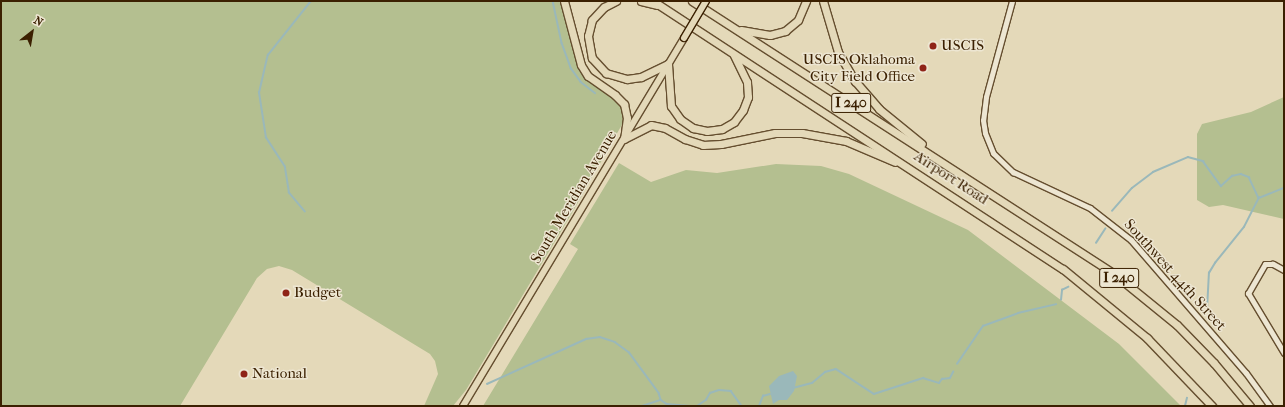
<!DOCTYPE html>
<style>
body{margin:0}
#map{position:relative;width:1285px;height:407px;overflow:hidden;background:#e4d9b9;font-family:"IM FELL French Canon",serif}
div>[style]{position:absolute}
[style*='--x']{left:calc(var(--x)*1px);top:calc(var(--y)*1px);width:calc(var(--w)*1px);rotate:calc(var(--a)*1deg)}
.green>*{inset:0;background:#b4bf90}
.water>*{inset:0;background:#9ab8ba}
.stream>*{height:1.5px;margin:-0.75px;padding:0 0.75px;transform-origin:0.75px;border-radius:0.75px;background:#9ab8ba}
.roads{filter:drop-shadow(1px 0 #654e2f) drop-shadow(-1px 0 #654e2f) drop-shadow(0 1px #654e2f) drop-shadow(0 -1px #654e2f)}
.minor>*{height:5px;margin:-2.5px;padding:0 2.5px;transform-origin:2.5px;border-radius:2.5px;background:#ede6d2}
.major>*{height:6px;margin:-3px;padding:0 3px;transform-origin:3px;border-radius:3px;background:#e4d9b9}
.highway>*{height:7px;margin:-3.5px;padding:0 3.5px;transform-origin:3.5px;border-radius:3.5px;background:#e4d9b9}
.bridges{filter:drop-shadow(1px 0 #3b2001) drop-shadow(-1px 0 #3b2001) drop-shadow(0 1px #3b2001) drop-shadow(0 -1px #3b2001)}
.major-bridge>*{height:6px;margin:-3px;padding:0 3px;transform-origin:3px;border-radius:3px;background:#e4d9b9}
.dots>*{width:11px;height:11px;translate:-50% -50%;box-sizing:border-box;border:2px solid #ede6d2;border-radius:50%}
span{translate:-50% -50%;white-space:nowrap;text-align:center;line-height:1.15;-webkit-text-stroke:3px #ede6d2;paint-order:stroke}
.shield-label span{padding:1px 3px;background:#ede6d2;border:1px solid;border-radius:3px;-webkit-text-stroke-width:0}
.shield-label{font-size:14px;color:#3b2001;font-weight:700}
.poi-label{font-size:15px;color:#3b2001}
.left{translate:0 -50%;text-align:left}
.right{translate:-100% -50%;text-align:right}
.street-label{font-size:15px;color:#3b2001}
.frame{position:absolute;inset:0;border:2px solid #3b2001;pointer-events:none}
.north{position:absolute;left:12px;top:12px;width:40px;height:40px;-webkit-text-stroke:3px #ede6d2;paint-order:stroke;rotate:31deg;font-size:11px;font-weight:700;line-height:16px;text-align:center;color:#3b2001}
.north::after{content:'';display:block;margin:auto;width:14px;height:18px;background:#3b2001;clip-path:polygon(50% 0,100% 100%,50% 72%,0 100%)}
</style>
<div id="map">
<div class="green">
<i style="clip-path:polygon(1px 1px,562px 1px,579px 67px,622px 105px,624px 121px,572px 213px,466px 390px,453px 406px,424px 406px,438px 374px,435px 361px,430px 354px,292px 270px,279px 266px,267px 269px,257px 278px,180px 406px,1px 406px)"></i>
<i style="clip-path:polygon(1284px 97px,1284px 219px,1223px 205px,1209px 207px,1197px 200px,1197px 134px,1202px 124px,1251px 112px)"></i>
<i style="clip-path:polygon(619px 163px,651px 182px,686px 170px,717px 173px,776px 164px,821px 166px,849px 174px,968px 230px,1119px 344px,1181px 406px,483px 406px,578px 249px,570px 244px)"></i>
</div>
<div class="water">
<i style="clip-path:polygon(793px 371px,797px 376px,794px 391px,787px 400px,779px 400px,773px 404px,769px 386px,779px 376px)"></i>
</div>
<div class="stream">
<i style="--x:553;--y:1;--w:43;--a:77.9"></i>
<i style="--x:562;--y:43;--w:27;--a:70"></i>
<i style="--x:571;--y:68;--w:17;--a:54"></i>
<i style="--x:581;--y:82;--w:18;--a:38"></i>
<i style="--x:1112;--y:211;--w:30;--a:-49"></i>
<i style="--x:1132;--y:188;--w:26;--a:-37"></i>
<i style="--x:1153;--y:172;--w:38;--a:-23"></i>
<i style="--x:1188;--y:157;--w:16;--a:15"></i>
<i style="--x:1203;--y:161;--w:31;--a:54"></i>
<i style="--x:1221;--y:186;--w:15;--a:-42"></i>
<i style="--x:1232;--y:176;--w:9;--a:-13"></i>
<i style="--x:1241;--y:174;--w:9;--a:21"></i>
<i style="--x:1249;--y:177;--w:23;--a:65"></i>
<i style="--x:305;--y:212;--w:25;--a:-130"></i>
<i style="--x:289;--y:193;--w:26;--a:-99"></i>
<i style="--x:285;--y:167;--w:35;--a:-123"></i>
<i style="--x:266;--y:138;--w:46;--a:-98.8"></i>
<i style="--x:259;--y:93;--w:39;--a:-77"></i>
<i style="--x:268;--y:55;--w:69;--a:-51.5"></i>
<i style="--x:1096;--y:243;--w:17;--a:-57"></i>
<i style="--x:1061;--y:300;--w:10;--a:-84"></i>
<i style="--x:1062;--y:290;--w:7;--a:-27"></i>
<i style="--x:1207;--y:310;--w:37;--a:-87"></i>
<i style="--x:1209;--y:273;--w:12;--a:-59"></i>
<i style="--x:1215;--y:263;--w:46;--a:-51.1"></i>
<i style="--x:1244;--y:227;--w:33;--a:-63"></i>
<i style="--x:1259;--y:198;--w:27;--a:-22"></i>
<i style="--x:957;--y:364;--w:46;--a:-55.6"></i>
<i style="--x:983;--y:326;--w:37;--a:-20"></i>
<i style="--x:1018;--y:313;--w:39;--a:-13"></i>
<i style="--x:487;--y:384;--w:109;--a:-24.4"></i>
<i style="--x:586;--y:339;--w:14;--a:-8"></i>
<i style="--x:600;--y:337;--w:16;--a:18"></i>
<i style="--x:615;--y:342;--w:17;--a:36"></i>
<i style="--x:629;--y:352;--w:51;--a:53.8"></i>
<i style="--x:659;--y:393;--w:7;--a:74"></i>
<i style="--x:793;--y:388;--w:20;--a:-15"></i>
<i style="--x:812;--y:383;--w:17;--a:-40"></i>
<i style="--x:825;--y:372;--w:11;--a:-15"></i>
<i style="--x:836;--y:369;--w:45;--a:33.3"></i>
<i style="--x:874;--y:394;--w:52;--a:-18.1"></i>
<i style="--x:923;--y:378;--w:17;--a:17"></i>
<i style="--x:939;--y:383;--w:5;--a:-53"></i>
<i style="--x:942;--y:379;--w:8;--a:-7"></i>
<i style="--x:950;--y:378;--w:7;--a:-63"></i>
<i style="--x:642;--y:406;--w:20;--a:-18"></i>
<i style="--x:661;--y:400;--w:7;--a:34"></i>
<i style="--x:667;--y:404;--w:23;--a:5"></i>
<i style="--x:697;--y:406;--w:11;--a:-34"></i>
<i style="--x:706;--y:400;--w:8;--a:-60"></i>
<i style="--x:710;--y:393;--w:9;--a:-18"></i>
<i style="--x:719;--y:390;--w:12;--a:5"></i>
<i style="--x:731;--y:391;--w:19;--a:54"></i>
<i style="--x:759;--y:406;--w:11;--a:-68"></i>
<i style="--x:763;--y:396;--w:7;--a:-16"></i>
<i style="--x:1185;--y:406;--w:8;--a:-76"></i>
</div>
<div class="roads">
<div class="minor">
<i style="--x:1012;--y:1;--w:99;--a:105.2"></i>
<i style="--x:986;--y:97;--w:23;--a:97"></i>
<i style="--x:983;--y:120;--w:13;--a:81"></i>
<i style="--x:985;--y:133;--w:22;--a:68"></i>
<i style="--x:993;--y:153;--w:28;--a:44"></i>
<i style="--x:1013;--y:172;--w:85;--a:25.1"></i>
<i style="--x:1090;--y:208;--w:52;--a:38"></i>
<i style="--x:1131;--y:240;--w:176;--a:49.2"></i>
<i style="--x:1246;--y:373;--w:41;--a:54"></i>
<i style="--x:1284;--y:270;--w:13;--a:-151"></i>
<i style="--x:1273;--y:264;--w:8;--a:180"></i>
<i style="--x:1265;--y:264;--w:34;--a:120"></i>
<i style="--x:1248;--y:293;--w:70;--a:59"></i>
</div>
<div class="major">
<i style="--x:463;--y:406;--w:429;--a:-59"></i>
</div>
<div class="highway">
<i style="--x:564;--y:1;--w:66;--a:75.1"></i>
<i style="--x:581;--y:65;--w:13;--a:58"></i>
<i style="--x:588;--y:76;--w:33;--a:35"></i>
<i style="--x:615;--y:95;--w:13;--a:45"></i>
<i style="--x:624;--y:104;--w:14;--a:78"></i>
<i style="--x:627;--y:118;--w:21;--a:98"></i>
<i style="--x:616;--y:1;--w:13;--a:153"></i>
<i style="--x:604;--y:7;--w:18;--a:133"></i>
<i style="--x:592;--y:20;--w:16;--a:104"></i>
<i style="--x:588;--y:36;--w:22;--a:80"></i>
<i style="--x:592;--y:58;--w:21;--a:47"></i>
<i style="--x:606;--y:73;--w:22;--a:16"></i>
<i style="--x:627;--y:79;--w:14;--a:-8"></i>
<i style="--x:641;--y:77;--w:30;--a:-26"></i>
<i style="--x:668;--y:64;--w:42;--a:85.9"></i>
<i style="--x:671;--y:106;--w:16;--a:55"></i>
<i style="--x:680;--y:119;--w:16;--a:35"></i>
<i style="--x:693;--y:128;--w:14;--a:12"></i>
<i style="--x:707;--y:131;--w:15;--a:-8"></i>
<i style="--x:722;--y:129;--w:14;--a:-30"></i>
<i style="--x:734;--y:122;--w:15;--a:-53"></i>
<i style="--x:743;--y:110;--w:14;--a:-69"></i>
<i style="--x:748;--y:97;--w:15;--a:-94"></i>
<i style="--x:747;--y:82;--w:30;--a:-116"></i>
<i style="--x:641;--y:1;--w:16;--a:14"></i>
<i style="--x:653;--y:1;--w:490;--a:33.2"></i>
<i style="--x:1063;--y:269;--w:109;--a:39.4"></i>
<i style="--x:1147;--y:338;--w:94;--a:46.3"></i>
<i style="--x:692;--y:1;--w:501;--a:32.87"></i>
<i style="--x:1113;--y:273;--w:82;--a:39.1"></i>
<i style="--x:1177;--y:325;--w:53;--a:45.8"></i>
<i style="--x:1214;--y:363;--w:56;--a:50.1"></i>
<i style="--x:823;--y:1;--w:53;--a:73.6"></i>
<i style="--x:838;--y:52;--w:34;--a:60"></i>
<i style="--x:855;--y:81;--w:37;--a:49"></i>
<i style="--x:879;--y:109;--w:55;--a:39.1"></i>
<i style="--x:741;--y:30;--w:29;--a:10"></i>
<i style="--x:770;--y:35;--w:16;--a:-15"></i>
<i style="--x:785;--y:31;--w:17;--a:-40"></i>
<i style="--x:798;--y:20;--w:21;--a:-67"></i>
<i style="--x:624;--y:139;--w:30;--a:-27"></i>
<i style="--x:651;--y:125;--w:14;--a:12"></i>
<i style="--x:665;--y:128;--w:23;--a:29"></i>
<i style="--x:685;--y:139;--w:19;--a:18"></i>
<i style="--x:703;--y:145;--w:18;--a:-3"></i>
<i style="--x:721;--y:144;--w:55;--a:-11.5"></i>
<i style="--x:775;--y:133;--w:27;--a:0"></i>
<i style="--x:802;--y:133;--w:45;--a:10.3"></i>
<i style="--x:846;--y:141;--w:53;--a:23.2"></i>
</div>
</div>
<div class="bridges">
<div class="major-bridge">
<i style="--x:684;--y:38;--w:43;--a:-59.3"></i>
</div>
</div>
<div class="dots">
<i style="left:933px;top:46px;background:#8f2418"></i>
<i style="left:923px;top:68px;background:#8f2418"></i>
<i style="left:286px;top:293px;background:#8f2418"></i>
<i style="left:244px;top:374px;background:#8f2418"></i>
</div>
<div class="shield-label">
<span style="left:851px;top:103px">I 240</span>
<span style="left:1119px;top:278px">I 240</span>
</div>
<div class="poi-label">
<span class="left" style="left:941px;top:46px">USCIS</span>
<span class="right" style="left:915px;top:68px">USCIS Oklahoma<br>City Field Office</span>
<span class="left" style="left:294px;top:293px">Budget</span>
<span class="left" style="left:252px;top:374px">National</span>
</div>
<div class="street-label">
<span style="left:951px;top:178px;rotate:33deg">Airport Road</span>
<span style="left:574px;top:197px;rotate:-59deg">South Meridian Avenue</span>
<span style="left:1175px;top:275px;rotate:48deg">Southwest 44th Street</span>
</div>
<div class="frame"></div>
<div class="north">N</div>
</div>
